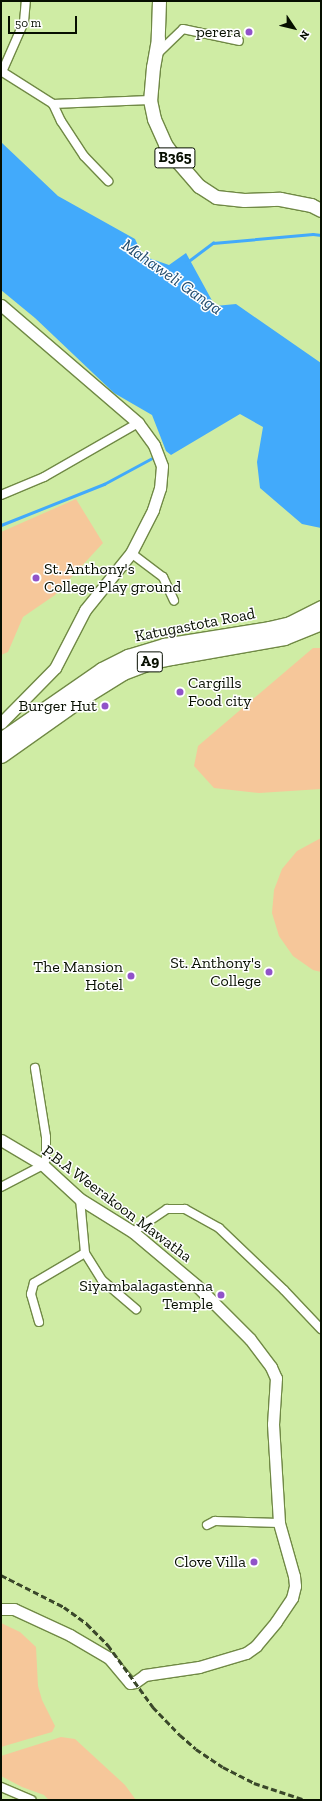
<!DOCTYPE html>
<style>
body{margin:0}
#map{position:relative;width:322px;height:1801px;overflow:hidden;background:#cfeca4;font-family:"Zilla Slab",serif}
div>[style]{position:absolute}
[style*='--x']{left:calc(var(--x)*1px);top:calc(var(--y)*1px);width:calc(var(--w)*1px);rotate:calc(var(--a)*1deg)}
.green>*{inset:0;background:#f6c79a}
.water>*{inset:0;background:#42aafb}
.stream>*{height:2.5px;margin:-1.25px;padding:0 1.25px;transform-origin:1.25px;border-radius:1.25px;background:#42aafb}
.roads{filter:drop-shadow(1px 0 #708945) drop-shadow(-1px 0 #708945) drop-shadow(0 1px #708945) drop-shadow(0 -1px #708945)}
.street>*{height:8px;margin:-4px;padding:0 4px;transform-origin:4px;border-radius:4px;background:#fff}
.secondary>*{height:11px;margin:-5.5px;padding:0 5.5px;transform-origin:5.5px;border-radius:5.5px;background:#fff}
.primary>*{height:13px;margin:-6.5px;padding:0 6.5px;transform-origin:6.5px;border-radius:6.5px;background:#fff}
.highway>*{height:15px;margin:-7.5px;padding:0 7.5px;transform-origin:7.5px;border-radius:7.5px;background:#fff}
.rail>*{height:2.5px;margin-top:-1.25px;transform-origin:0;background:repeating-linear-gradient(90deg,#3a472a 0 6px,transparent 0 9px)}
.dots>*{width:11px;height:11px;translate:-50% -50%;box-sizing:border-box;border:2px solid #fff;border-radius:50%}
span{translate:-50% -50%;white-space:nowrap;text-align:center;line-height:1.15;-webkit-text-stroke:3px #fff;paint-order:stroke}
.shield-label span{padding:1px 3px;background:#fff;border:1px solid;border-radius:3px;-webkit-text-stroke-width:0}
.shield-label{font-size:15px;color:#070f00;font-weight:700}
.poi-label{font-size:16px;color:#070f00}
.right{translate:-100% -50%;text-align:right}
.left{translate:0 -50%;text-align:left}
.street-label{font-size:16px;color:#070f00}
.water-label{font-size:17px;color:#234c6d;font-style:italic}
.frame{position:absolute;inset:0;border:2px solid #070f00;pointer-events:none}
.north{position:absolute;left:274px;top:8px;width:40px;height:40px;-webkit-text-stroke:3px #fff;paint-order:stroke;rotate:125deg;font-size:11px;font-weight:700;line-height:16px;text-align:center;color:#070f00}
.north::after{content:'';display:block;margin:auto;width:14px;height:18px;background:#070f00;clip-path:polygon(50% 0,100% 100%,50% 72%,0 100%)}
.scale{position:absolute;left:8px;top:16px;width:69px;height:18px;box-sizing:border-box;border:2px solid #070f00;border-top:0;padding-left:5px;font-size:12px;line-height:14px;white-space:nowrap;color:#070f00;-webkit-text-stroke:3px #fff;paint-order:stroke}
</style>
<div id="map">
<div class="green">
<i style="clip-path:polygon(76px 499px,103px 543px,55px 595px,23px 617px,8px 652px,1px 655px,1px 532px)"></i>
<i style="clip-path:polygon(313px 648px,321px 648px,321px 789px,259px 793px,214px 788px,194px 766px,198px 746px)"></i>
<i style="clip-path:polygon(321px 838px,321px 972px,313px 970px,293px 956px,279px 936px,272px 913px,274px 890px,282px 869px,297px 851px)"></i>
<i style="clip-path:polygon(1px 1623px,20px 1632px,36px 1647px,38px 1686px,42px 1700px,55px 1726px,52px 1732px,1px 1747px)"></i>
<i style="clip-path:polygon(61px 1737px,75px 1739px,125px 1785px,136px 1800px,49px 1800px,44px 1795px,22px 1787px,1px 1776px,1px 1756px)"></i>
</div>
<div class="water">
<i style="clip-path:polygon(1px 142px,58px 196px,135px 239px,143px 256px,169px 265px,186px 253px,215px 306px,236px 304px,321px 363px,321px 528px,302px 524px,260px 488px,257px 462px,263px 427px,240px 414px,171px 455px,166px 451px,152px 415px,114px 393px,35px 318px,1px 290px)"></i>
</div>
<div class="stream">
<i style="--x:186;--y:263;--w:34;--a:-37"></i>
<i style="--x:213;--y:243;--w:100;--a:-5.1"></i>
<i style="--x:313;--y:234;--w:8;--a:7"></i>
<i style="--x:1;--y:525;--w:111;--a:-21.7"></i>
<i style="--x:104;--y:484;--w:59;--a:-28.3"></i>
</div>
<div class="roads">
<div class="street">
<i style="--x:156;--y:55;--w:37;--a:-44"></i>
<i style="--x:183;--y:29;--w:57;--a:12.1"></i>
<i style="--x:1;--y:71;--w:62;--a:32.4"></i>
<i style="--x:53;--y:104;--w:97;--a:-2.4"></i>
<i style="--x:2;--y:72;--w:55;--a:-66.3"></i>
<i style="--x:24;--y:22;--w:21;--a:-85"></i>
<i style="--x:53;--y:104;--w:19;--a:65"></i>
<i style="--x:61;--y:121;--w:42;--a:56.7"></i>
<i style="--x:84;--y:156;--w:35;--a:46"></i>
<i style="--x:1;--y:495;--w:47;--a:-22.7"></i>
<i style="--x:44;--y:477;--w:108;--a:-29.9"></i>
<i style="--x:131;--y:553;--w:40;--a:37"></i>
<i style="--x:163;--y:577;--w:26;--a:65"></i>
<i style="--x:1;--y:1187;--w:47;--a:-27.6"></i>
<i style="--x:43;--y:1165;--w:7;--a:-63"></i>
<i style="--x:46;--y:1159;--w:22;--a:-90"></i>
<i style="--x:46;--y:1137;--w:70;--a:-99.1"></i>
<i style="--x:80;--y:1199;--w:54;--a:84.7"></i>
<i style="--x:85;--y:1253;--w:32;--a:58"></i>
<i style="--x:102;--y:1280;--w:45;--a:40.5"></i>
<i style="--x:133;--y:1232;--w:41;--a:-34.1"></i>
<i style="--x:167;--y:1209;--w:18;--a:0"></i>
<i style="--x:185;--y:1209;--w:39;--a:29"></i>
<i style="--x:219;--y:1228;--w:90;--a:43.6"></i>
<i style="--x:284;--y:1290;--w:54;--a:46.5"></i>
<i style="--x:39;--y:1322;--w:29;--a:-106"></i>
<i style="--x:31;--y:1294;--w:11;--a:-75"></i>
<i style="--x:34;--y:1283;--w:59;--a:-30.5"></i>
<i style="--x:207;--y:1525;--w:9;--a:-27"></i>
<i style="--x:215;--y:1521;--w:64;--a:1.8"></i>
<i style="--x:1;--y:1787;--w:33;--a:23"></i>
</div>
<div class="secondary">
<i style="--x:1;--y:305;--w:181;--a:40.7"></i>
<i style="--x:138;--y:423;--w:27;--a:54"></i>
<i style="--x:154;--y:445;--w:22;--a:69"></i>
<i style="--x:162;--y:466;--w:22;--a:95"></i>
<i style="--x:160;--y:488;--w:23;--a:108"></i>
<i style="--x:153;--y:510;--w:48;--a:117.1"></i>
<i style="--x:131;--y:553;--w:73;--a:128.9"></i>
<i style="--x:85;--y:610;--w:65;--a:117.3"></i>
<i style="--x:55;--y:668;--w:77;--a:134.5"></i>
<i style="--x:1;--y:1140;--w:49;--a:30.8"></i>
<i style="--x:43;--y:1165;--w:50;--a:42.6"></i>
<i style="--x:80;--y:1199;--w:62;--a:31.9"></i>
<i style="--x:133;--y:1232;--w:82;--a:40.1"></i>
<i style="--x:196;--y:1285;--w:76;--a:45"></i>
<i style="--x:250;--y:1339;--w:35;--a:53"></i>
<i style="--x:271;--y:1367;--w:12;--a:66"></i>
<i style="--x:276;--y:1378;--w:46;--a:93.7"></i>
<i style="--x:273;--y:1424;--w:99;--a:86.5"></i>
<i style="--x:279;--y:1523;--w:55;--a:74.2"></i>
<i style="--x:294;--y:1576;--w:10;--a:84"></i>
<i style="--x:295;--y:1586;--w:12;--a:104"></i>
<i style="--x:292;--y:1598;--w:29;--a:124"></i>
<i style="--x:276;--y:1622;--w:31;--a:130"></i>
<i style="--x:256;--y:1646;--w:12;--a:145"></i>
<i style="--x:246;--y:1653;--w:49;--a:163.4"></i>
<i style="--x:199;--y:1667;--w:55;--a:171.6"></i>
<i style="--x:145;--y:1675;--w:12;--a:145"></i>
<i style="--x:135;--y:1682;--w:5;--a:169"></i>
<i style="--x:130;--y:1683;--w:33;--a:-130"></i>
<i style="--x:109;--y:1658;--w:45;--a:-149.5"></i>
<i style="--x:70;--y:1635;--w:62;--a:-155.1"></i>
<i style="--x:14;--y:1609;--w:13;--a:180"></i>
</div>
<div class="primary">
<i style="--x:159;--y:1;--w:38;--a:92"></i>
<i style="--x:158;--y:39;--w:28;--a:100"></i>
<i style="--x:153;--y:67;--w:33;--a:95"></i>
<i style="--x:150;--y:100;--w:19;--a:78"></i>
<i style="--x:154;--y:119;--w:27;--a:66"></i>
<i style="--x:165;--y:144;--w:22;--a:54"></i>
<i style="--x:178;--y:162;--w:32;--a:49"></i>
<i style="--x:199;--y:186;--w:20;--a:33"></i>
<i style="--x:216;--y:197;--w:28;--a:6"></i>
<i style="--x:244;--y:200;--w:36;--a:-2"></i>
<i style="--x:280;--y:199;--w:32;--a:11"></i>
<i style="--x:311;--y:205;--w:11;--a:27"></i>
</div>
<div class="highway">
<i style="--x:1;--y:740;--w:123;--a:-34.7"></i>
<i style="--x:102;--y:670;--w:29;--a:-27"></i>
<i style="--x:128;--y:657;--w:38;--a:-17"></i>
<i style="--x:164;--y:646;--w:106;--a:-9.2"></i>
<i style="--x:269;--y:629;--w:22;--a:-13"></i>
<i style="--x:290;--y:624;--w:35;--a:-27"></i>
<i style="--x:1;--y:755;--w:100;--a:-35.3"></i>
<i style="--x:83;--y:697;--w:47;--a:-32"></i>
<i style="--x:123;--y:672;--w:31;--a:-21"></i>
<i style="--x:152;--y:661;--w:19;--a:-12"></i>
<i style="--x:171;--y:657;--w:115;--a:-10"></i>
<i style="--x:284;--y:637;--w:40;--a:-22"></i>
</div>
</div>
<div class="rail">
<i style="--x:1;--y:1575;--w:71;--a:26.9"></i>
<i style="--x:64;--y:1607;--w:29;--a:36"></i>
<i style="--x:87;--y:1624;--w:30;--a:45"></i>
<i style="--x:108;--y:1645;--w:77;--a:54"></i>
<i style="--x:153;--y:1707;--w:39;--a:46"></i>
<i style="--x:180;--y:1735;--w:21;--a:41"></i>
<i style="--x:196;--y:1749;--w:32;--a:34"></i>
<i style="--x:223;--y:1767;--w:35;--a:27"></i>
<i style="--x:254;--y:1783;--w:54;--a:18.4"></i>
</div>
<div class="dots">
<i style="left:249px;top:32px;background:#9153c9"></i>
<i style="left:36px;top:578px;background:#9153c9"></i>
<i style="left:180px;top:692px;background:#9153c9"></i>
<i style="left:105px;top:706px;background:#9153c9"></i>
<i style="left:269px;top:972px;background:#9153c9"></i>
<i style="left:131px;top:976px;background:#9153c9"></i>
<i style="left:221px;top:1295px;background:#9153c9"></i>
<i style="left:254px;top:1562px;background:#9153c9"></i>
</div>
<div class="shield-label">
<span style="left:175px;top:158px">B365</span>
<span style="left:150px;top:662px">A9</span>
</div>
<div class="poi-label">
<span class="right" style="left:241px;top:32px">perera</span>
<span class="left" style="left:44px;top:578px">St. Anthony's<br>College Play ground</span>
<span class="left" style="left:188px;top:692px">Cargills<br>Food city</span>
<span class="right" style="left:97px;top:706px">Burger Hut</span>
<span class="right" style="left:261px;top:972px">St. Anthony's<br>College</span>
<span class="right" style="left:123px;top:976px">The Mansion<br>Hotel</span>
<span class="right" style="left:213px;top:1295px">Siyambalagastenna<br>Temple</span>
<span class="right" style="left:246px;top:1562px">Clove Villa</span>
</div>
<div class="street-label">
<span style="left:195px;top:625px;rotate:-11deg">Katugastota Road</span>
<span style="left:117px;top:1204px;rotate:37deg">P.B.A Weerakoon Mawatha</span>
</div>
<div class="water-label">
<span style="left:172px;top:277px;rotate:35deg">Mahaweli Ganga</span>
</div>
<div class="frame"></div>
<div class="north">N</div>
<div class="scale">50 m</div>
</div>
